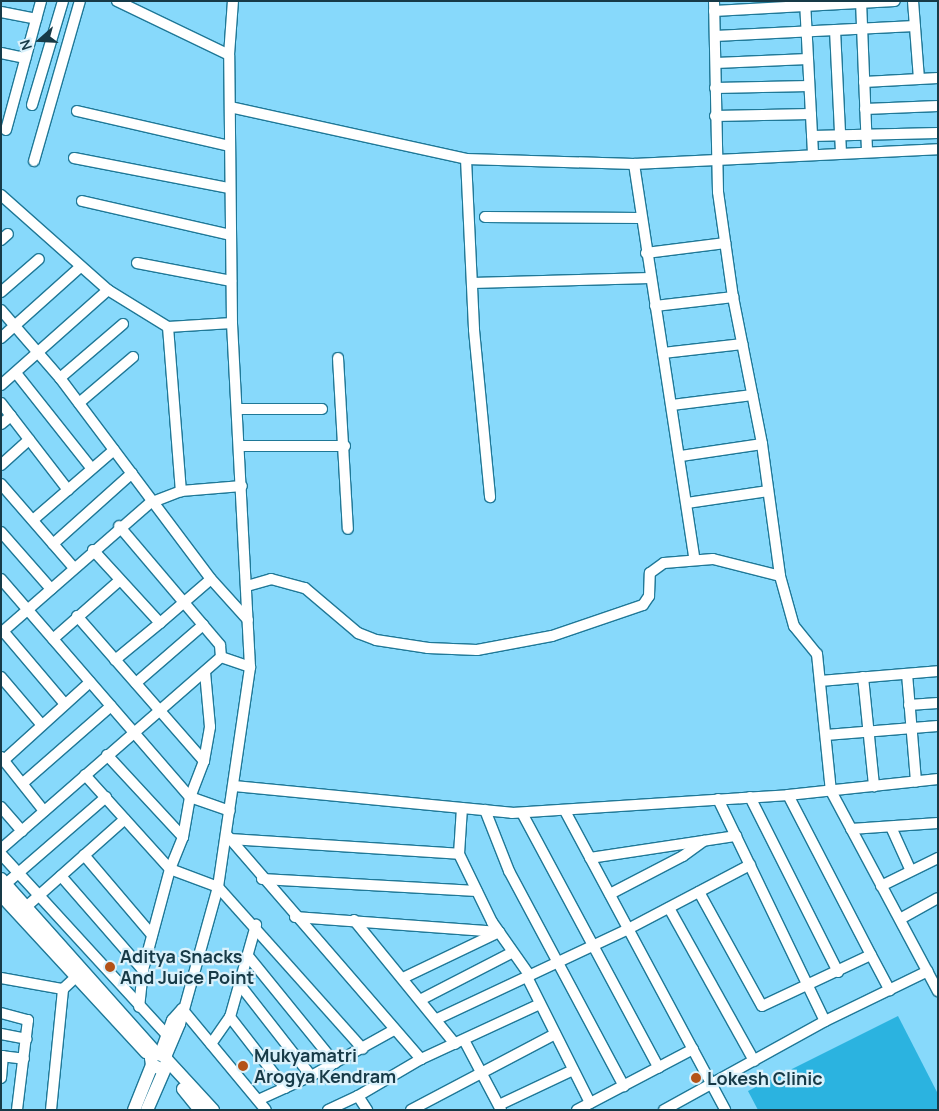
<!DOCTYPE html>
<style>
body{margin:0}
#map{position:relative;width:939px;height:1111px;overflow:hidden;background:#87d9fb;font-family:Manrope,sans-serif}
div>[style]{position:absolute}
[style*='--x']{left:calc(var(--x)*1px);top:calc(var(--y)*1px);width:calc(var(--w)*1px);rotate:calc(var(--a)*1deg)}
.green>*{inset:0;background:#2bb3e0}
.roads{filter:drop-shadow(1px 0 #1f7897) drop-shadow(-1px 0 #1f7897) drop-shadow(0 1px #1f7897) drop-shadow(0 -1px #1f7897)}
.minor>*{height:10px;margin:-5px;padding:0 5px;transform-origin:5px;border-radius:5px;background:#fff}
.major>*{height:12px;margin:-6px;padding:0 6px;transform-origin:6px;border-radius:6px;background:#fff}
.dots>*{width:14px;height:14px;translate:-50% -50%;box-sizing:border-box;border:2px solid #daf1fb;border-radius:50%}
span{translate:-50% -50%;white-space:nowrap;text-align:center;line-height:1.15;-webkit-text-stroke:4.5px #daf1fb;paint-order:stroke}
.poi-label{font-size:18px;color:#173a47;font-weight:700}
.left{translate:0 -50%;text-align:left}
.frame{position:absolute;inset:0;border:2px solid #173a47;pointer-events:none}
.north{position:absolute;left:15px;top:15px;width:50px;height:50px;-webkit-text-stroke:4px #daf1fb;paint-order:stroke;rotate:251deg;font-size:14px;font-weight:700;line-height:20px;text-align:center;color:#173a47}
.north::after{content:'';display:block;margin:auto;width:18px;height:22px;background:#173a47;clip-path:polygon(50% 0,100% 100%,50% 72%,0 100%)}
</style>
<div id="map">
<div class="green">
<i style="clip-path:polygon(898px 1016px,938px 1094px,938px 1110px,758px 1110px,748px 1091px)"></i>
</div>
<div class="roads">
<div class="minor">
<i style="--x:117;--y:1;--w:124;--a:25.7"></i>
<i style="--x:714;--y:1;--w:191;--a:88.8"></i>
<i style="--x:718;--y:192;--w:106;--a:81.9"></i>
<i style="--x:733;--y:297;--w:150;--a:78.8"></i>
<i style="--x:762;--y:444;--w:133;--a:82.2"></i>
<i style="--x:780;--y:576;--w:52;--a:74.4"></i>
<i style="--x:794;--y:626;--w:36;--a:51"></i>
<i style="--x:817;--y:654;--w:138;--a:84.2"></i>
<i style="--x:831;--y:791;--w:227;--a:61.9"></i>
<i style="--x:805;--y:1;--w:152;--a:87"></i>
<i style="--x:861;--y:1;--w:151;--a:87.7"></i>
<i style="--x:913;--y:1;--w:78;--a:85.6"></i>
<i style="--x:714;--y:11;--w:181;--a:-3.2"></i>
<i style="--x:1;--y:12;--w:36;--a:11"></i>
<i style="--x:835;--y:30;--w:122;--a:87.2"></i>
<i style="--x:715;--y:36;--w:200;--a:-2.9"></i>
<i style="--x:1;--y:53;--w:25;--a:12"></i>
<i style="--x:716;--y:63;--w:92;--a:-2.5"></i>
<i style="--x:864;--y:82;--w:74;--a:-3.1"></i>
<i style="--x:715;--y:88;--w:94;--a:-1.2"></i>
<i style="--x:32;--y:105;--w:109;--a:-73.4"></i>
<i style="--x:230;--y:107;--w:242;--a:12.4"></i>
<i style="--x:466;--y:159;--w:168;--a:1.7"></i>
<i style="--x:634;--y:164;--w:304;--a:-2.8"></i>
<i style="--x:865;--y:109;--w:73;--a:-2.4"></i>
<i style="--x:77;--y:111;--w:157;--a:12.9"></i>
<i style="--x:715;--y:116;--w:96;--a:-1.2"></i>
<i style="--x:6;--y:130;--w:134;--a:-74.8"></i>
<i style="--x:812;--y:136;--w:126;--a:-1.4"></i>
<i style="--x:74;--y:158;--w:158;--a:11"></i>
<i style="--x:466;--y:159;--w:171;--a:87.3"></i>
<i style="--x:474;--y:330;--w:168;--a:84.5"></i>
<i style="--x:34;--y:161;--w:166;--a:-74"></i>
<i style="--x:634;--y:164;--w:399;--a:81.3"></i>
<i style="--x:1;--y:195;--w:143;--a:41.6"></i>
<i style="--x:108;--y:290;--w:70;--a:31.7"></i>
<i style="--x:168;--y:327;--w:64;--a:-3.6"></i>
<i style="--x:82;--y:201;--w:152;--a:12.9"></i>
<i style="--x:485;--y:217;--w:156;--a:0.4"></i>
<i style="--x:1;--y:240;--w:9;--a:-41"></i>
<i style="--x:646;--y:253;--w:80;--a:-7.2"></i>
<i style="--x:137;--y:263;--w:96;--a:10.8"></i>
<i style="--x:472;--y:283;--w:178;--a:-1.6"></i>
<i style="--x:1;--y:292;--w:50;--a:-41"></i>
<i style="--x:655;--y:306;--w:79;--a:-6.6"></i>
<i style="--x:1;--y:310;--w:90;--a:49.1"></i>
<i style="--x:60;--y:378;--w:251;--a:53.1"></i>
<i style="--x:211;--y:579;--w:55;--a:47.9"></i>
<i style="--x:168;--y:327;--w:165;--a:85.5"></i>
<i style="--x:1;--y:338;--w:106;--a:-41.9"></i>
<i style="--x:663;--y:353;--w:80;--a:-6.5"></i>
<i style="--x:338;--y:358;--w:171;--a:86.7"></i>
<i style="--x:16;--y:373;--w:122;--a:51.6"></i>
<i style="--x:60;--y:378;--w:83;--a:-40.6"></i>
<i style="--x:1;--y:385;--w:143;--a:-41.6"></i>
<i style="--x:1;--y:403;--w:110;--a:52.4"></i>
<i style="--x:79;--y:403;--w:71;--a:-40.4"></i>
<i style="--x:672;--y:405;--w:81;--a:-7.1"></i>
<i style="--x:238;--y:409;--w:84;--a:0"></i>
<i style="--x:1;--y:424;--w:13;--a:-39"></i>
<i style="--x:240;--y:446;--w:105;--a:0"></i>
<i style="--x:681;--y:456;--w:82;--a:-8.4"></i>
<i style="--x:1;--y:465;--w:38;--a:-42"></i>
<i style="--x:1;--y:484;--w:111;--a:49"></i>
<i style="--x:687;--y:503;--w:82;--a:-8.4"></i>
<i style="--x:33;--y:520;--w:107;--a:-40.8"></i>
<i style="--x:1;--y:532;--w:76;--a:48.7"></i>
<i style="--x:53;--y:544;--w:106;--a:-41.9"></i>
<i style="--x:93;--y:550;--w:99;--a:47.5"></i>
<i style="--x:160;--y:623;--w:67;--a:-40.8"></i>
<i style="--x:1;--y:579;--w:289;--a:49.1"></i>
<i style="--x:190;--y:797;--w:42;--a:19.3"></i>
<i style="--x:247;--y:586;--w:25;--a:-16"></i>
<i style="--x:271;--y:579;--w:35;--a:15"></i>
<i style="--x:305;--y:588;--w:70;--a:40.3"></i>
<i style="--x:358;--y:633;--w:19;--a:21"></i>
<i style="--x:376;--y:640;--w:53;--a:8.7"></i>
<i style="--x:428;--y:648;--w:49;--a:2.3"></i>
<i style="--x:477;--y:650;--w:76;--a:-10.6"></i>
<i style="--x:552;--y:636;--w:96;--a:-18.8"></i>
<i style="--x:643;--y:605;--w:11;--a:-56"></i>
<i style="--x:649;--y:596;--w:23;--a:-88"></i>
<i style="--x:650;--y:573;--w:17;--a:-36"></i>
<i style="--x:664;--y:563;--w:49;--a:-4.7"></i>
<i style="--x:713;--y:559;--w:69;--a:14.2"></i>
<i style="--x:77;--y:616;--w:193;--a:48.8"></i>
<i style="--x:204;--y:761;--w:39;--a:111"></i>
<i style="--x:190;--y:797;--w:41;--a:99.9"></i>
<i style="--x:183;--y:837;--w:35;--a:112"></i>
<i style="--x:170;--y:869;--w:105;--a:105"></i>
<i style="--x:143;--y:970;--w:37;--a:96"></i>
<i style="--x:3;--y:631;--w:96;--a:49.7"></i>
<i style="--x:1;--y:633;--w:198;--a:-41.1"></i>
<i style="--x:150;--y:503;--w:33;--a:-21"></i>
<i style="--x:181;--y:491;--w:61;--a:-4.7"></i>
<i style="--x:53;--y:639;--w:89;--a:-41.4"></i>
<i style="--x:221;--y:657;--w:31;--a:19"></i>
<i style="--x:115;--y:660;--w:58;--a:-39.4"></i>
<i style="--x:907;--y:674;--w:108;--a:85.2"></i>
<i style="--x:1;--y:677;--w:62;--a:49.6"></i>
<i style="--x:863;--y:677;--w:110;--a:84.2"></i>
<i style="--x:820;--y:681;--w:118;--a:-4.8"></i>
<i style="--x:136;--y:683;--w:89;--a:-40.9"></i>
<i style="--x:909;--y:705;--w:29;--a:-4"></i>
<i style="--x:826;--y:735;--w:112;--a:-4.6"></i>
<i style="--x:107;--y:755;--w:112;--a:47.2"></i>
<i style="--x:1;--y:757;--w:69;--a:51.5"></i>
<i style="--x:4;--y:760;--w:116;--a:-42.2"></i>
<i style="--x:204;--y:761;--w:35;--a:-80"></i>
<i style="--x:210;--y:727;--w:55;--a:-95.2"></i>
<i style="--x:85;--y:775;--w:127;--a:47.9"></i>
<i style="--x:170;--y:869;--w:51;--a:20.6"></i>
<i style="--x:218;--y:887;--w:217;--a:48.2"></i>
<i style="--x:23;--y:783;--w:117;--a:-41.2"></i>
<i style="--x:234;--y:786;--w:279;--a:5.5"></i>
<i style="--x:512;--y:813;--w:277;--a:-3.7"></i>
<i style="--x:788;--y:795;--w:151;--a:-6.1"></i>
<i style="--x:750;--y:797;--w:196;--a:63.3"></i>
<i style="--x:718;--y:799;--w:246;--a:64.3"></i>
<i style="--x:1;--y:807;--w:32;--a:49"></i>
<i style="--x:485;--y:810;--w:66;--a:68.5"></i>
<i style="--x:509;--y:871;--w:244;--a:61.9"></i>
<i style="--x:565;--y:811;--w:339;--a:61.8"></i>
<i style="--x:522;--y:813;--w:289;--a:61.8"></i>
<i style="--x:891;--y:827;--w:48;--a:65.6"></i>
<i style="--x:851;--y:829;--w:87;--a:-3.9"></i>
<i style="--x:226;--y:834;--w:298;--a:49.1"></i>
<i style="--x:421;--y:1059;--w:131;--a:-24.8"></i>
<i style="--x:230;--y:839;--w:229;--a:3.7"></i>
<i style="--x:459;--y:854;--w:46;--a:-86.3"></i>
<i style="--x:1;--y:849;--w:292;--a:-41.1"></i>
<i style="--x:221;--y:657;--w:12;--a:-95"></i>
<i style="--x:220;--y:645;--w:156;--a:-130.3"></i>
<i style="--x:1;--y:854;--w:244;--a:47.5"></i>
<i style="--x:459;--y:854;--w:76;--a:64.1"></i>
<i style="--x:492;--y:922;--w:66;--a:54.9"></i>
<i style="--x:84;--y:855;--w:105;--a:49.6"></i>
<i style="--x:590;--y:858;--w:148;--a:-8.6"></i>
<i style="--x:61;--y:876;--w:125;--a:48.9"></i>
<i style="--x:262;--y:879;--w:215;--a:3.2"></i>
<i style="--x:881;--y:886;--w:64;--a:-26.2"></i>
<i style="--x:1;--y:888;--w:139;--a:-40.9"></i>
<i style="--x:699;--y:892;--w:130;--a:61.1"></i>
<i style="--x:762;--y:1006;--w:120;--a:-25.1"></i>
<i style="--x:871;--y:955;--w:180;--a:-117.4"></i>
<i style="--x:610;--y:894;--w:82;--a:-27.5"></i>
<i style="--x:683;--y:856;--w:26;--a:-36"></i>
<i style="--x:26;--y:907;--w:132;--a:-41.6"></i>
<i style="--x:669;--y:908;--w:175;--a:60.9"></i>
<i style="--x:295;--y:917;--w:205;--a:4.2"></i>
<i style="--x:900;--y:919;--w:43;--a:-28.9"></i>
<i style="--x:354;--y:920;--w:160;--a:50.8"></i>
<i style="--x:871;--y:955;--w:40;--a:62"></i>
<i style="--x:248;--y:956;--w:138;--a:50.9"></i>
<i style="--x:527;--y:977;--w:141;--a:63.4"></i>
<i style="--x:1;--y:978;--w:63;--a:10.1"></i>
<i style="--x:403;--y:978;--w:106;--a:-25.6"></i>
<i style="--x:240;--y:985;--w:115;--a:52"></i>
<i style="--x:311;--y:1076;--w:58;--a:155.6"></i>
<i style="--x:422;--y:999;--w:102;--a:-27.3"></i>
<i style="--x:182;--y:1009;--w:131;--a:50.3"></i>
<i style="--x:1;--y:1013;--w:28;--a:15"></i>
<i style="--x:28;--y:1020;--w:91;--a:97"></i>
<i style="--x:230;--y:1017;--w:90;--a:52.2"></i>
<i style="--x:437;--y:1019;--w:211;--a:-25.2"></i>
<i style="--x:628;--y:929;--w:138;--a:-27.7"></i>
<i style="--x:1;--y:1034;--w:26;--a:11"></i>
<i style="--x:464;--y:1040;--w:79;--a:62.1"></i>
<i style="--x:211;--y:1044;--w:33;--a:-55"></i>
<i style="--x:230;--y:1017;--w:96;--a:-74.2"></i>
<i style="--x:160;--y:1053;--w:35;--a:-70"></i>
<i style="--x:172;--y:1020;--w:15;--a:-48"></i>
<i style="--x:1;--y:1056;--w:23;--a:7"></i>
<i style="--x:166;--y:1057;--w:36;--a:-67"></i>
<i style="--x:180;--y:1024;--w:142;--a:-74.5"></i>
<i style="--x:218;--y:887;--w:222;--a:-81.7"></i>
<i style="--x:250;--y:667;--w:344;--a:-93"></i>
<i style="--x:232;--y:323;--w:268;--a:-90.6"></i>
<i style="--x:229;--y:55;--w:54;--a:-85.8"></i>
<i style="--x:311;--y:1076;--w:95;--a:-29"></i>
<i style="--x:1;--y:1078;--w:22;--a:-85"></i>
<i style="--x:358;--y:1096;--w:73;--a:-30.4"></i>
<i style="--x:499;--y:1105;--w:82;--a:-25.3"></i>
<i style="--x:51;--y:1110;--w:122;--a:-84.3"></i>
<i style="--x:63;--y:989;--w:16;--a:-43"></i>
<i style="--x:328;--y:1110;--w:33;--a:-25"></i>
<i style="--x:358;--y:1096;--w:17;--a:57"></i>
<i style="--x:411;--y:1110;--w:163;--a:-27.8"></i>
<i style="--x:577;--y:1110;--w:131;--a:-27.7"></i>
<i style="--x:664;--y:1110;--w:184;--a:-28.9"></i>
<i style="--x:825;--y:1021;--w:114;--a:-25.9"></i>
</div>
<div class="major">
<i style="--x:1;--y:879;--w:233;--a:48.3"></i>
<i style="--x:1;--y:895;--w:214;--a:47.3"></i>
<i style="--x:167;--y:1060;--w:68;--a:47.4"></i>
<i style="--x:183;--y:1089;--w:27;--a:51"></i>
<i style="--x:134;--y:1110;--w:48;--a:-68.2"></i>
<i style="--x:147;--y:1110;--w:50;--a:-66.5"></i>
<i style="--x:167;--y:1064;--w:7;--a:-98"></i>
<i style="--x:166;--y:1057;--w:11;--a:-158"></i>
<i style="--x:156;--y:1053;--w:7;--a:135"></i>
<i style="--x:151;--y:1058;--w:7;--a:82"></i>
<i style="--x:152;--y:1065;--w:10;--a:24"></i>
</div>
</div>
<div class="dots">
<i style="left:110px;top:967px;background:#b45218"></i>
<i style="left:243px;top:1066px;background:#b45218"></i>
<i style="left:696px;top:1078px;background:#b45218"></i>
</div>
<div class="poi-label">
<span class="left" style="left:120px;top:967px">Aditya Snacks<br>And Juice Point</span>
<span class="left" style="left:254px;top:1066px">Mukyamatri<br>Arogya Kendram</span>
<span class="left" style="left:707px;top:1078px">Lokesh Clinic</span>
</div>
<div class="frame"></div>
<div class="north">N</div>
</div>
